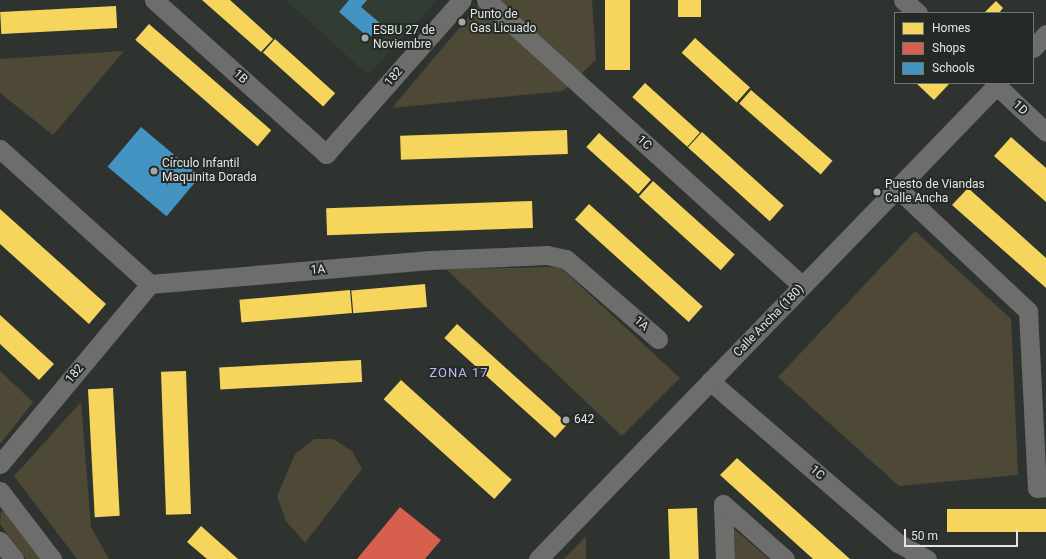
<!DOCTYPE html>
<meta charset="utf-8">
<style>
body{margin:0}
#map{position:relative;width:1046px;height:559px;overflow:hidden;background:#2e3330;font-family:Roboto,sans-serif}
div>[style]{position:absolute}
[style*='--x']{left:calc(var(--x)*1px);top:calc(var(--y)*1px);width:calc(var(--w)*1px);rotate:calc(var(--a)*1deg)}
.built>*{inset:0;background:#313c33}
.green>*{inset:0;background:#4e4936}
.homes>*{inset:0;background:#f6d55c;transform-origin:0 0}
.shops>*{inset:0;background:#d6604d}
.schools>*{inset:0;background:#4393c3;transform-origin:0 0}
.minor>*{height:19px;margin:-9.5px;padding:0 9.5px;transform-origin:9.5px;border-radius:9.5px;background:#6d6e6b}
.dots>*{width:11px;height:11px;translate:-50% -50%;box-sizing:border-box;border:2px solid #242a25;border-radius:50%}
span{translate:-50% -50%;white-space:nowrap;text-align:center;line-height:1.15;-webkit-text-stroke:4px #242a25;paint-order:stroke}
.poi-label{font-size:12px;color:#e3e7e4}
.left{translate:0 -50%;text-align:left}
.street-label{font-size:12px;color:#e3e7e4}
.neighbourhood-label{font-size:13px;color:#c3b3fa;letter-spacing:1px}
.legend{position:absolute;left:894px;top:12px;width:140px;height:72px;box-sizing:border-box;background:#242a25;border:1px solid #707671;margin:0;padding:5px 7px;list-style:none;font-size:12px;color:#e3e7e4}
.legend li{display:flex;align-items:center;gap:8px;height:20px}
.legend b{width:20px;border:1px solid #707671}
.scale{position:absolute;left:904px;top:529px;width:114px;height:18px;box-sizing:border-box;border:2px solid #e3e7e4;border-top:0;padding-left:5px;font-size:12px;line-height:14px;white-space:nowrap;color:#e3e7e4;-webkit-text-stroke:3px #242a25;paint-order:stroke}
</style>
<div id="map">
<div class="built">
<i style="clip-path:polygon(286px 0,437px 0,368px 75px)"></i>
</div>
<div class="green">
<i style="clip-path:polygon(483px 0,592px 0,596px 60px,563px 91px,392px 108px)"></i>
<i style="clip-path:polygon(124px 51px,53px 135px,0 93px,0 59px)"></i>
<i style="clip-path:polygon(915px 231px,1011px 319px,1018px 475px,899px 486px,778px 377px)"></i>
<i style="clip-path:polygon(560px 267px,680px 378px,622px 436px,446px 269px)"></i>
<i style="clip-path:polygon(0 371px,33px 402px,1px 443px,0 443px)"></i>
<i style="clip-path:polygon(81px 402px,91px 527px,109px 559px,77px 559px,14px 476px)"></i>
<i style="clip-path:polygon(314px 439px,333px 439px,352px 451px,362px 469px,305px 543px,286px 521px,277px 496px,295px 454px)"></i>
<i style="clip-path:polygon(1px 511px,8px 513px,42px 559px,26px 559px,0 524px)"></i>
<i style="clip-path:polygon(734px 529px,769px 559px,735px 559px)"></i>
<i style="clip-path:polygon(586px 536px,586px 559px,564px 559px)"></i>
</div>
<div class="homes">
<i style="clip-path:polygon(202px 0,230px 0,273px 39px,261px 52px)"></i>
<i style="left:605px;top:0;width:25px;height:70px"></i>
<i style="left:678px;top:0;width:23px;height:17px"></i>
<i style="clip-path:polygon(996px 1px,1003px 8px,999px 13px,984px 13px)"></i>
<i style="left:116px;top:6px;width:22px;height:116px;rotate:87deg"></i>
<i style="left:149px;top:24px;width:162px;height:21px;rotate:41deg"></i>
<i style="left:695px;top:38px;width:74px;height:20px;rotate:42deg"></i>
<i style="left:275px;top:39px;width:81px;height:18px;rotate:42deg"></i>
<i style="left:645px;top:83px;width:74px;height:19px;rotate:42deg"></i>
<i style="clip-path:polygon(916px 83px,950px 83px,934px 100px)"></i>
<i style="left:751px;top:90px;width:108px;height:18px;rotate:41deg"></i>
<i style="left:567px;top:130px;width:24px;height:167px;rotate:88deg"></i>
<i style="left:702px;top:132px;width:110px;height:21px;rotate:42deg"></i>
<i style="left:599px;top:133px;width:70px;height:19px;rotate:42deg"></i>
<i style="clip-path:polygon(1011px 137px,1046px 168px,1046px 202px,994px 156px)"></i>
<i style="left:653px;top:181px;width:110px;height:21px;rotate:42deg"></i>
<i style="clip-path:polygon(968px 188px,1046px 258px,1046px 288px,952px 205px)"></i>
<i style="left:532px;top:201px;width:27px;height:206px;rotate:88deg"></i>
<i style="left:589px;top:204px;width:153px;height:21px;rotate:42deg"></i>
<i style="clip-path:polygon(0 209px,106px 304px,89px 324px,0 244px)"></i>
<i style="left:425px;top:284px;width:23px;height:74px;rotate:85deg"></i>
<i style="left:350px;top:290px;width:23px;height:111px;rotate:85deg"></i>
<i style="clip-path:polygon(0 315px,54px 364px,39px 380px,0 344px)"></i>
<i style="left:457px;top:324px;width:149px;height:19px;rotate:42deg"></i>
<i style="left:361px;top:360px;width:22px;height:142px;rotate:87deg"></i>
<i style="left:186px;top:371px;width:143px;height:25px;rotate:88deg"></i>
<i style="left:401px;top:380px;width:149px;height:26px;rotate:42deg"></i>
<i style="left:113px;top:388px;width:128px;height:25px;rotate:87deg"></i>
<i style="clip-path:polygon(737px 458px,850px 559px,813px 559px,720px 475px)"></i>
<i style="left:697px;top:508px;width:51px;height:29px;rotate:88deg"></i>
<i style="left:1046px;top:509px;width:23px;height:99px;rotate:90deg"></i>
<i style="clip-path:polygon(201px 526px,238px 559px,207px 559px,187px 542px)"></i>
</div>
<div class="shops">
<i style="clip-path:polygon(400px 507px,441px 540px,425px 559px,357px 559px)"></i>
</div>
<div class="schools">
<i style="clip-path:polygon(349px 0,367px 0,361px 7px,381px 24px,369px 38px,339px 12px)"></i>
<i style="left:141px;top:127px;width:77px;height:52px;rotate:40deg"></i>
</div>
<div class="minor">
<i style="--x:154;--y:0;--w:231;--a:41.8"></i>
<i style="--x:326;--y:154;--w:205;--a:-48.6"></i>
<i style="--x:486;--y:0;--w:426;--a:42.1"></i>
<i style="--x:903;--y:0;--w:20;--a:41"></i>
<i style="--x:1033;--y:48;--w:19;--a:-47"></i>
<i style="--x:994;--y:83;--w:71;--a:43.3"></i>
<i style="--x:0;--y:149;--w:202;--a:42"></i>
<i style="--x:150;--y:284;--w:281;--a:-4.9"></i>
<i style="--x:430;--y:260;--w:117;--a:-2.4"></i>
<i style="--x:547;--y:255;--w:19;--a:12"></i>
<i style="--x:566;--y:259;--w:122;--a:41"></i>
<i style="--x:897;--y:188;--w:180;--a:43.2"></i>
<i style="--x:1028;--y:311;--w:177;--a:87.1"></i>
<i style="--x:1037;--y:488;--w:9;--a:-6"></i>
<i style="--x:710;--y:381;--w:248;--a:40.8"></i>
<i style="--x:898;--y:543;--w:33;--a:29"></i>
<i style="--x:0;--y:464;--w:234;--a:-50.2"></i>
<i style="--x:0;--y:491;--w:86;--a:52.6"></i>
<i style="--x:0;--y:541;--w:23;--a:52"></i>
<i style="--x:538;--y:559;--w:663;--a:-45.92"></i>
<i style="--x:725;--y:559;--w:55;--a:-92.1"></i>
<i style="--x:723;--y:504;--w:83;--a:41.6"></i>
</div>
<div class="dots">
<i style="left:462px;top:22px;background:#a4a8a5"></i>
<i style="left:365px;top:38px;background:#a4a8a5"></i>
<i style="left:154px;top:171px;background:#a4a8a5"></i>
<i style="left:877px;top:192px;background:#a4a8a5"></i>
<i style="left:566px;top:420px;background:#a4a8a5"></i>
</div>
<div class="poi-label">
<span class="left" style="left:470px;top:22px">Punto de<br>Gas Licuado</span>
<span class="left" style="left:373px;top:38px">ESBU 27 de<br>Noviembre</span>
<span class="left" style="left:162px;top:171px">Círculo Infantil<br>Maquinita Dorada</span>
<span class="left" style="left:885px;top:192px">Puesto de Viandas<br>Calle Ancha</span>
<span class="left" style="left:574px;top:420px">642</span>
</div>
<div class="street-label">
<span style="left:240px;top:77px;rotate:42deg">1B</span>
<span style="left:394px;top:77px;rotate:-49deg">182</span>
<span style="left:1020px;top:108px;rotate:43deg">1D</span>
<span style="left:644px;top:143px;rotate:42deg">1C</span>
<span style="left:318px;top:270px;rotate:-5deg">1A</span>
<span style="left:769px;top:321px;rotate:-46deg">Calle Ancha (180)</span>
<span style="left:641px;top:324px;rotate:41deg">1A</span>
<span style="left:75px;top:374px;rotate:-50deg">182</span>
<span style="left:817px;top:473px;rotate:41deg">1C</span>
</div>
<div class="neighbourhood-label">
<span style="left:459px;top:373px">ZONA 17</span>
</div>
<ul class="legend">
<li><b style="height:11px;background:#f6d55c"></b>Homes</li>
<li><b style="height:11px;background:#d6604d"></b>Shops</li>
<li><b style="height:11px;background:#4393c3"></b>Schools</li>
</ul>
<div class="scale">50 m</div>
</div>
